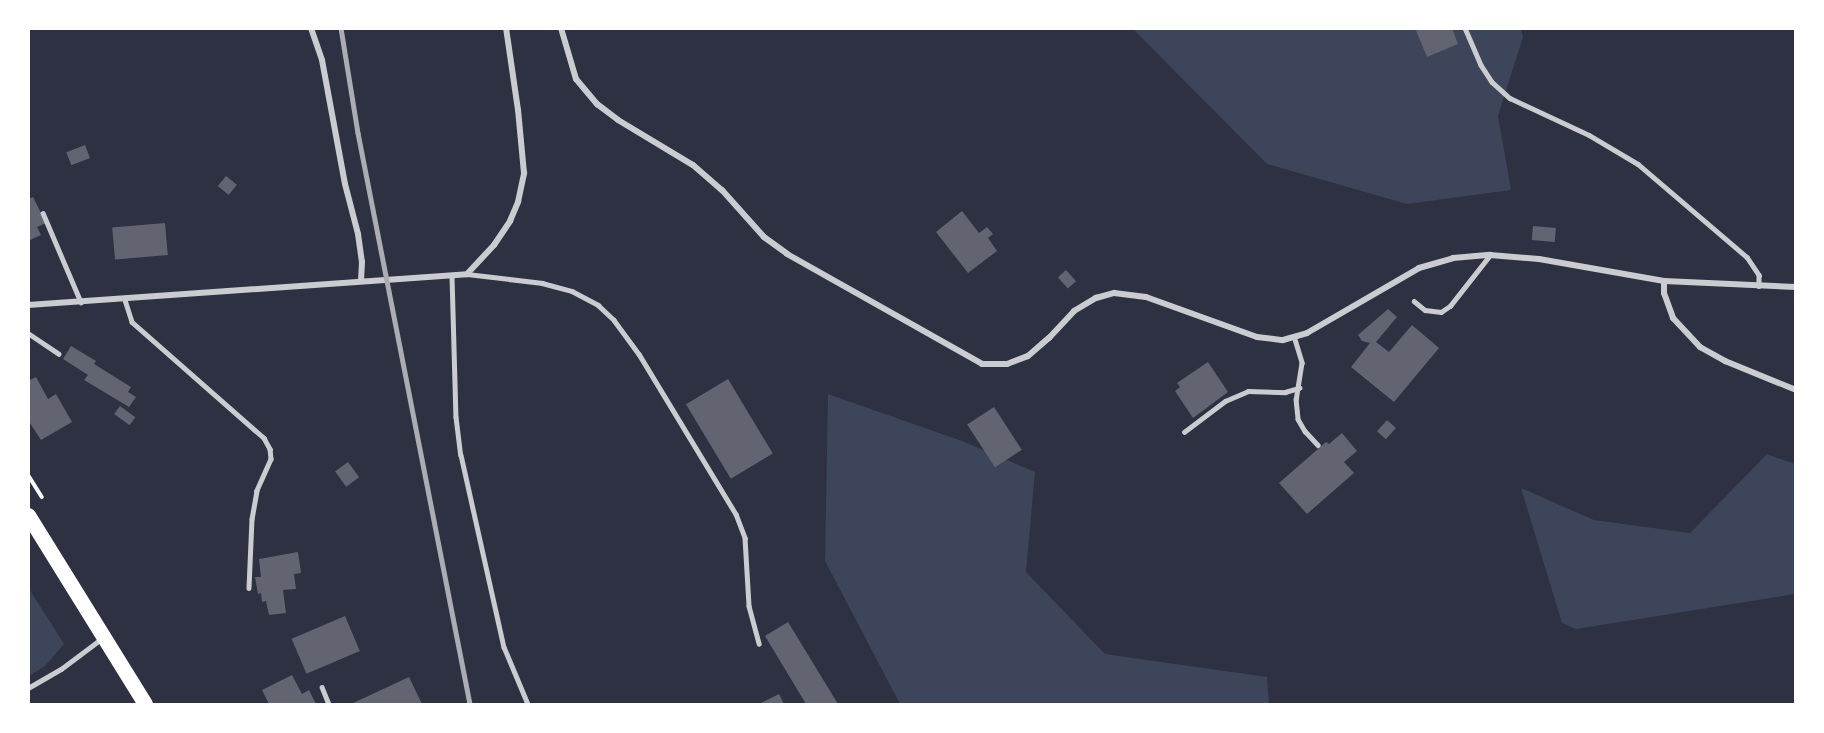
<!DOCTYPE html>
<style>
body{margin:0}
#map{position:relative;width:1824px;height:733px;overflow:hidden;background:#2d3142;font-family:Spectral,serif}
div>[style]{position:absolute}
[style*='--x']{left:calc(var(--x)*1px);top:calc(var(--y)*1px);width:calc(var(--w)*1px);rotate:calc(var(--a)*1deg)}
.green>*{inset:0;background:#3c4559}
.building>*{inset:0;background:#626471;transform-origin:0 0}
.path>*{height:4px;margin:-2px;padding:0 2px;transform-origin:2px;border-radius:2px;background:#fff}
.service>*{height:4.5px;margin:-2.25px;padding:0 2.25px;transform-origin:2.25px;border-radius:2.25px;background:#caccd0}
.minor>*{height:6px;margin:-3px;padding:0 3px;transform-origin:3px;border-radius:3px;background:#caccd0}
.primary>*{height:15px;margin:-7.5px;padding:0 7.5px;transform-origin:7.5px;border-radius:7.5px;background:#fff}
.rail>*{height:4.5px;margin:-2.25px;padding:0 2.25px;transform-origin:2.25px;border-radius:2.25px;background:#abadb3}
span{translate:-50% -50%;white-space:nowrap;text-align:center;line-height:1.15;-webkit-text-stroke:5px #fff;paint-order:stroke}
.frame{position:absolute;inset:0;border:30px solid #fff;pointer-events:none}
</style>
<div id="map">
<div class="green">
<i style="clip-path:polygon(1133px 29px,1521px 29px,1523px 37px,1498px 116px,1511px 190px,1407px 204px,1267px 164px)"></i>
<i style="clip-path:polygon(828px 394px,962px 441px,1035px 472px,1026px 572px,1105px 654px,1267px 677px,1269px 704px,900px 704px,825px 561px)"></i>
<i style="clip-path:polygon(1767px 454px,1795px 464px,1795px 594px,1576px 629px,1562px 623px,1521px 488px,1594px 520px,1690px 533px)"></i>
<i style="clip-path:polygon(28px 587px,64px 644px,45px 666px,29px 676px)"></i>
</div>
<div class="building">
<i style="clip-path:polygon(1415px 28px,1452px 28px,1458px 44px,1427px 57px)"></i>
<i style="left:85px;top:145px;width:14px;height:20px;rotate:69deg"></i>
<i style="left:226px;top:176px;width:14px;height:13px;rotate:39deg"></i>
<i style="clip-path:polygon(33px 197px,46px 223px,37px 227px,41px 235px,28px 241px,28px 199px)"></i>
<i style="clip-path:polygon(962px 211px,979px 233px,987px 227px,993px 234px,988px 238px,997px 251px,968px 273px,936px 232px)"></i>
<i style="left:165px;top:223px;width:32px;height:53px;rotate:85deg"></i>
<i style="left:1533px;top:226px;width:23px;height:14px;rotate:5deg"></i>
<i style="left:1066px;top:270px;width:15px;height:11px;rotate:48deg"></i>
<i style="clip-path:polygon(1388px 309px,1397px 317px,1376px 342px,1389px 352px,1412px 325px,1439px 348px,1394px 402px,1351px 367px,1370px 343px,1362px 341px,1358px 335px)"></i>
<i style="clip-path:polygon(71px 346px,96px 361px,94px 364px,131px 387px,128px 392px,136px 397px,129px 407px,84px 380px,88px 375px,63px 359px)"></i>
<i style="clip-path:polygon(1208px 362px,1228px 392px,1193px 418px,1175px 391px,1180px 387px,1177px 383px)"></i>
<i style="clip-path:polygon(36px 377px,48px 399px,56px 394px,72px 422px,41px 440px,28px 420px,28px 381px)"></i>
<i style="left:728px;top:379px;width:87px;height:49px;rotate:59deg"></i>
<i style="left:120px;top:406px;width:19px;height:10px;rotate:36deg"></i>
<i style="left:994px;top:407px;width:51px;height:32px;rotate:57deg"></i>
<i style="left:1387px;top:420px;width:12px;height:15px;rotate:42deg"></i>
<i style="clip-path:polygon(1342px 433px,1357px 451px,1344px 462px,1354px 473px,1307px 514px,1279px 483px,1326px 442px,1329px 444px)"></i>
<i style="left:348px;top:462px;width:19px;height:16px;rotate:54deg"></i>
<i style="clip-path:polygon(298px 552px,301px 573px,294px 574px,296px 589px,283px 590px,286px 613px,269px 615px,266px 601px,262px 602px,261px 593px,258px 594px,255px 577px,261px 577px,259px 559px)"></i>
<i style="left:345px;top:616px;width:38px;height:58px;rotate:67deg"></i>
<i style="clip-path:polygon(788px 622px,838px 704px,806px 704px,765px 636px)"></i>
<i style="clip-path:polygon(292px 675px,302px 694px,309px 690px,316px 704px,269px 704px,262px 690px)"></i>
<i style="clip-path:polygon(409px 677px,422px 704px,351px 704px)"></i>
<i style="clip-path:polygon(779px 694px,784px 704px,762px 704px,761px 703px)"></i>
</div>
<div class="path">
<i style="--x:28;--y:475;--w:26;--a:58"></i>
</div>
<div class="service">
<i style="--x:1465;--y:28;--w:40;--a:66.6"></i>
<i style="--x:1481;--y:65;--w:20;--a:57"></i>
<i style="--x:1492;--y:82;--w:24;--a:42"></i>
<i style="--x:1510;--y:98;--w:87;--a:25.1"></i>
<i style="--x:1589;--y:135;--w:57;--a:30.6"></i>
<i style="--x:1638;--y:164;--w:143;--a:40.5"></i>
<i style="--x:1747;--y:257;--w:22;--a:56"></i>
<i style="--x:1759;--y:275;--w:11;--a:90"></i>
<i style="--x:43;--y:213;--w:97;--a:66.9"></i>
<i style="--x:467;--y:274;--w:76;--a:6.8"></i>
<i style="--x:542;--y:283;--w:31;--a:15"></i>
<i style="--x:572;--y:291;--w:30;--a:28"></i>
<i style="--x:598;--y:305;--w:22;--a:43"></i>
<i style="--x:614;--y:320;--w:42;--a:53.7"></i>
<i style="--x:639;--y:354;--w:187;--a:58.8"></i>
<i style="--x:736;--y:514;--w:26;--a:69"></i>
<i style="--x:745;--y:538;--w:68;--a:86.6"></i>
<i style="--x:749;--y:606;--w:39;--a:75"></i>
<i style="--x:452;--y:276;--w:141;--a:88.4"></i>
<i style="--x:456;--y:417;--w:38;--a:83"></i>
<i style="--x:461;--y:455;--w:197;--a:77.4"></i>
<i style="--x:504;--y:647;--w:62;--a:67.2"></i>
<i style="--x:125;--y:300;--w:23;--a:72"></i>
<i style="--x:132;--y:322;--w:176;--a:41.3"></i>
<i style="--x:264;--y:438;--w:13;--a:61"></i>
<i style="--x:270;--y:449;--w:10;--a:84"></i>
<i style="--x:271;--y:459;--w:35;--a:114"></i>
<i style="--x:257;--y:491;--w:28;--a:100"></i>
<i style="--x:252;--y:519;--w:69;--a:92.5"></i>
<i style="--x:1414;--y:301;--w:14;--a:39"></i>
<i style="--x:1425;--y:310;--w:16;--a:7"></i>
<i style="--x:1441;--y:312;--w:11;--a:-34"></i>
<i style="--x:1450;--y:306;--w:65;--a:-51.9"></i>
<i style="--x:28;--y:333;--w:37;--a:34"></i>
<i style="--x:1294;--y:336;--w:28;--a:73"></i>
<i style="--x:1302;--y:363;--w:36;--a:99"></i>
<i style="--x:1296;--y:399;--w:20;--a:84"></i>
<i style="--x:1298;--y:419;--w:14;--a:60"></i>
<i style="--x:1305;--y:431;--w:19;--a:47"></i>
<i style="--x:1184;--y:432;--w:51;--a:-37.1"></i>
<i style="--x:1225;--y:401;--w:25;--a:-23"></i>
<i style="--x:1248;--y:391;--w:37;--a:2"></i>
<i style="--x:1285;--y:392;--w:15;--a:-16"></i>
<i style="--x:322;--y:687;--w:18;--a:68"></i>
<i style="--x:28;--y:688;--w:38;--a:-30"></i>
<i style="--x:61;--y:669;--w:50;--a:-36.9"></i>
</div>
<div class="minor">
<i style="--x:311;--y:28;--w:34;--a:71"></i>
<i style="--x:322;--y:60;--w:126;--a:79.5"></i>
<i style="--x:345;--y:184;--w:52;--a:75.4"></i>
<i style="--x:358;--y:234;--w:28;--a:82"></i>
<i style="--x:362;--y:262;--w:19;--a:93"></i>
<i style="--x:561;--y:28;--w:53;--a:73.6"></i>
<i style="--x:576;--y:79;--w:33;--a:50"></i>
<i style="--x:597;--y:104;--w:26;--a:37"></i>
<i style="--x:618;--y:120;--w:87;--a:31"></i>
<i style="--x:693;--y:165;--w:38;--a:41"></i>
<i style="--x:722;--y:190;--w:63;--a:48.2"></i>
<i style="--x:764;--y:237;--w:29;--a:36"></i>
<i style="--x:787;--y:254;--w:224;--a:29.4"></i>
<i style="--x:982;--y:364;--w:25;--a:0"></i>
<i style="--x:1007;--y:364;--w:22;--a:-21"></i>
<i style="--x:1028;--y:356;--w:28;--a:-41"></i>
<i style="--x:1049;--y:338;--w:37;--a:-47"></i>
<i style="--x:1074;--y:311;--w:26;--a:-31"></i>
<i style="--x:1096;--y:298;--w:19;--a:-16"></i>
<i style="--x:1114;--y:293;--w:32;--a:7"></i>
<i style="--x:1146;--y:297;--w:118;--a:19.8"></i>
<i style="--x:1257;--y:337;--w:26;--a:7"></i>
<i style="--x:1283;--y:340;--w:25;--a:-16"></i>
<i style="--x:1307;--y:333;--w:129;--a:-30.1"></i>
<i style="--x:1419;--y:268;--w:35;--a:-16"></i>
<i style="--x:1453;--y:258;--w:37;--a:-5"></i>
<i style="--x:1490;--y:255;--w:49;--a:4.7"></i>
<i style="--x:1539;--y:259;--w:127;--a:10"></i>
<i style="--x:1664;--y:281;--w:132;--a:2.6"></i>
<i style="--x:1664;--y:281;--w:12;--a:90"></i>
<i style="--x:1664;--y:293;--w:27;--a:70"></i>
<i style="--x:1673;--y:318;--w:40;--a:47"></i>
<i style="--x:1700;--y:347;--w:29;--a:29"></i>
<i style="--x:1725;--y:361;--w:77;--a:22.2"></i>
<i style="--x:28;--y:305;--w:440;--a:-4"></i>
<i style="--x:467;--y:274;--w:40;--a:-47"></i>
<i style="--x:494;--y:245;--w:29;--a:-56"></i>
<i style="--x:510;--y:221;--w:21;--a:-67"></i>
<i style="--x:518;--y:202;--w:30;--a:-78"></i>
<i style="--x:524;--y:173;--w:63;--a:-95.4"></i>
<i style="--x:518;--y:110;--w:83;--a:-98.3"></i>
</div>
<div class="primary">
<i style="--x:28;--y:515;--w:222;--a:58.2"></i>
</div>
<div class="rail">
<i style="--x:341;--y:28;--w:106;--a:80.8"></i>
<i style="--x:358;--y:133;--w:582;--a:78.9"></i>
</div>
<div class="frame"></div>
</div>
